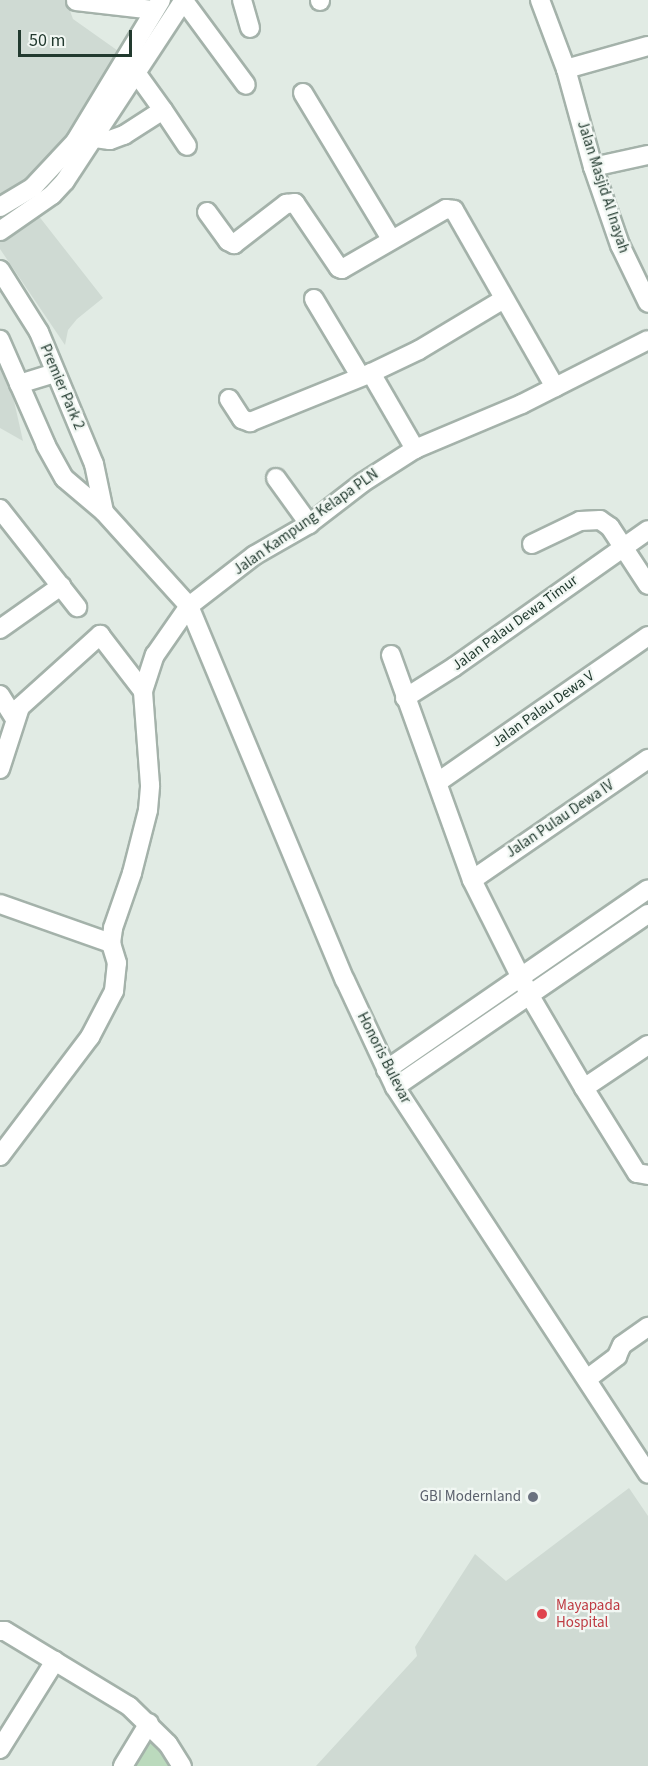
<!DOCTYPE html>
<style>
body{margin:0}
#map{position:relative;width:648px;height:1766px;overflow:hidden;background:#e1ebe4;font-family:"Source Sans 3",sans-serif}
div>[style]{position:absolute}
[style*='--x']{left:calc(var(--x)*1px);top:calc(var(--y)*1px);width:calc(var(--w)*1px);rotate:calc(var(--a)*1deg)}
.built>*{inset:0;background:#cfdad3}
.green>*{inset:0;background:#bbdabd}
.roads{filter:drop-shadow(2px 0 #a4b2aa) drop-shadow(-2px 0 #a4b2aa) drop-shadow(0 2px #a4b2aa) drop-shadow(0 -2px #a4b2aa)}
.minor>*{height:18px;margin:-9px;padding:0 9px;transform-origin:9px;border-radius:9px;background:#fff}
.dots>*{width:16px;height:16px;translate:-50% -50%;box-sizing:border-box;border:3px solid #f1f7f3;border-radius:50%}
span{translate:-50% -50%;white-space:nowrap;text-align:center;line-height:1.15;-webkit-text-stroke:4.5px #f1f7f3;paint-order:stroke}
.street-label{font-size:15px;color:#223a2f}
.worship-label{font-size:15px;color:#5b616d}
.right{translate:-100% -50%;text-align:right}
.health-label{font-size:15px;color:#be3a42}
.left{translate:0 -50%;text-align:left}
.scale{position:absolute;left:18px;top:30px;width:114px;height:27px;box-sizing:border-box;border:3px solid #223a2f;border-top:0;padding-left:8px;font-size:18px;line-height:21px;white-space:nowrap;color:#223a2f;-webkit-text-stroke:4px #f1f7f3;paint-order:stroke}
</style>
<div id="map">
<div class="built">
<i style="clip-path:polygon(0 0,66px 0,73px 19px,121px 53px,57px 153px,16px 187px,103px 298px,77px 319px,68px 330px,65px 345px,0 249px)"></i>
<i style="clip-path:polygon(0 366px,10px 383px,23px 441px,0 428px)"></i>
<i style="clip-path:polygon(629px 1488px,648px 1516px,648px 1766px,316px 1766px,417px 1656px,415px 1647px,475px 1554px,506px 1581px)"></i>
</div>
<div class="green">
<i style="clip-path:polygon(149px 1732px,171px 1766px,131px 1766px)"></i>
</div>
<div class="roads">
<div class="minor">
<i style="--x:242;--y:0;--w:29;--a:74"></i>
<i style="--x:320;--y:0;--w:1;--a:90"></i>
<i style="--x:540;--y:0;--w:74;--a:69.4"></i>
<i style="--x:566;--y:69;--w:102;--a:74.6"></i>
<i style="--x:593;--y:167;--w:83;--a:70.9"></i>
<i style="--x:620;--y:245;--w:64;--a:64.2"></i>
<i style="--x:76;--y:1;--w:79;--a:6.6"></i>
<i style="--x:184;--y:1;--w:104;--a:53.6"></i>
<i style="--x:566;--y:69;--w:85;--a:-15.7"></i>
<i style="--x:137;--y:74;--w:44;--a:54.2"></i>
<i style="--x:303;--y:93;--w:170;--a:58.9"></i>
<i style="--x:95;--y:138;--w:15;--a:8"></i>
<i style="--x:110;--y:140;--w:15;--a:-20"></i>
<i style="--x:124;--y:135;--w:46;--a:-32.7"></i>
<i style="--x:163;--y:110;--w:43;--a:56.3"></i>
<i style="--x:593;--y:167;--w:56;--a:-12.3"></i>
<i style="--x:0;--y:207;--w:39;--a:-31"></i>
<i style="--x:33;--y:187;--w:62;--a:-47"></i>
<i style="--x:75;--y:142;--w:166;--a:-58.8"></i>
<i style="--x:207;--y:212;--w:36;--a:54"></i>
<i style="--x:228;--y:241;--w:7;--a:27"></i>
<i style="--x:234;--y:244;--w:66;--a:-37.6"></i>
<i style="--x:286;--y:204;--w:9;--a:-6"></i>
<i style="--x:295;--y:203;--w:78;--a:55.9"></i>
<i style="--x:339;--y:268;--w:3;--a:18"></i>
<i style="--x:342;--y:269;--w:120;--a:-30"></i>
<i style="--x:446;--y:209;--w:8;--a:7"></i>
<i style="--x:454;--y:210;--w:204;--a:60.3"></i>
<i style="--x:0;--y:231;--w:63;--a:-34.7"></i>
<i style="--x:52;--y:195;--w:19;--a:-47"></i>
<i style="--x:65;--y:181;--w:217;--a:-56.7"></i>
<i style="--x:0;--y:270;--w:73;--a:57.8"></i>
<i style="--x:39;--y:332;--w:143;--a:67.4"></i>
<i style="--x:94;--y:464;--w:49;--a:78.2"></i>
<i style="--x:104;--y:512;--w:52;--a:-139.6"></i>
<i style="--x:64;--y:478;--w:38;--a:-119"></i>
<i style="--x:46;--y:445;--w:115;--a:-113.7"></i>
<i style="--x:314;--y:299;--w:90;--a:59.1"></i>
<i style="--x:371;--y:373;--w:88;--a:59.9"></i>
<i style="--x:19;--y:384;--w:38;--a:-17"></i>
<i style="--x:229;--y:399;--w:24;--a:57"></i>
<i style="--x:242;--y:419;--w:9;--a:21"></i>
<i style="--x:250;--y:422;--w:131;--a:-22"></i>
<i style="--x:371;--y:373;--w:53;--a:-25.6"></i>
<i style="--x:419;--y:350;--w:99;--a:-31"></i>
<i style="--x:276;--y:478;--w:57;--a:54.3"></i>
<i style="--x:0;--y:509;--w:125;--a:51.8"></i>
<i style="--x:104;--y:512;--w:127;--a:47.9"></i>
<i style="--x:189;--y:606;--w:405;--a:67.4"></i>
<i style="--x:345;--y:980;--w:118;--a:65"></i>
<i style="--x:395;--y:1087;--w:462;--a:56.8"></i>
<i style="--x:532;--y:544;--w:53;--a:-25.6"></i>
<i style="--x:580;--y:521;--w:20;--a:-3"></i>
<i style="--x:600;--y:520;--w:12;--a:35"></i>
<i style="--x:610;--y:527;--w:69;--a:56.8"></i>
<i style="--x:0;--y:629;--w:75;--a:-35.2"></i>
<i style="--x:391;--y:655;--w:239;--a:70.2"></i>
<i style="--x:472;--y:880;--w:130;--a:63.4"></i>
<i style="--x:530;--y:996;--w:107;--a:59.6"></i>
<i style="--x:584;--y:1088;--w:100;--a:58.1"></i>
<i style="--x:637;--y:1173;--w:11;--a:10"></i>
<i style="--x:0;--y:695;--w:28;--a:58"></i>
<i style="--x:405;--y:698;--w:58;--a:-32.3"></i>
<i style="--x:454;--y:667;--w:237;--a:-35.2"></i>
<i style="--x:0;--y:769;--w:65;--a:-72.1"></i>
<i style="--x:20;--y:707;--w:108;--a:-42"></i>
<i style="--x:100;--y:635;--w:71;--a:52.5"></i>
<i style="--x:438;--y:782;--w:256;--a:-34.8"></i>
<i style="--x:472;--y:880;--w:214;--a:-34.5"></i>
<i style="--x:0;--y:904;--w:118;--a:19.4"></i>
<i style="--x:386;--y:1070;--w:318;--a:-34.6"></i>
<i style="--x:395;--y:1087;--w:306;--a:-34.4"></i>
<i style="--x:584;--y:1088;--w:77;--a:-33.9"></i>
<i style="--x:0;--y:1156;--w:149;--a:-52.9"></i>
<i style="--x:90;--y:1037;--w:52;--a:-62.4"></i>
<i style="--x:114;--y:991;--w:28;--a:-84"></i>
<i style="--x:117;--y:963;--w:21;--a:-107"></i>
<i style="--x:111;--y:943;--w:15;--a:-82"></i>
<i style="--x:113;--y:928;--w:58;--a:-70.9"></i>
<i style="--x:132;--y:873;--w:65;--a:-75.7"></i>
<i style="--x:148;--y:810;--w:25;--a:-85"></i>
<i style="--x:150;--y:785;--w:94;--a:-94.3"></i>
<i style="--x:143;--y:691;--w:38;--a:-72"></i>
<i style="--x:155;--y:655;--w:60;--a:-55.2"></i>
<i style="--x:189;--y:606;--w:83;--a:-37.7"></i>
<i style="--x:255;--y:555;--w:62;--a:-29.9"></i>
<i style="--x:309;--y:524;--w:67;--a:-37.7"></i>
<i style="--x:362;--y:483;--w:63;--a:-32.7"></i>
<i style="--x:415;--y:449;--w:116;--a:-22.8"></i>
<i style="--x:522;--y:404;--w:141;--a:-26.9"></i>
<i style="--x:587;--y:1379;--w:38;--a:-37"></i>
<i style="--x:617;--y:1356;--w:12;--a:-66"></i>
<i style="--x:622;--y:1345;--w:32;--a:-35"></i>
<i style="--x:0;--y:1631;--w:5;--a:0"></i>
<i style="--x:5;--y:1631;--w:145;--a:31.2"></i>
<i style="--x:129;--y:1706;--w:54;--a:44.3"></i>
<i style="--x:168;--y:1744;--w:26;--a:58"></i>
<i style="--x:0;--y:1749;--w:104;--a:-58"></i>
<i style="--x:123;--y:1766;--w:50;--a:-58.8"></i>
</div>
</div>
<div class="dots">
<i style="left:533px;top:1497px;background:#6b7280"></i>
<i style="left:542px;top:1614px;background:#e0444e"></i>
</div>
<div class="street-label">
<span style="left:603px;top:187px;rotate:72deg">Jalan Masjid Al Inayah</span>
<span style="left:62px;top:387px;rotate:67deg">Premier Park 2</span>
<span style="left:306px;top:522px;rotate:-35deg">Jalan Kampung Kelapa PLN</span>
<span style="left:515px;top:623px;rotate:-36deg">Jalan Palau Dewa Timur</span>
<span style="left:543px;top:709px;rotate:-35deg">Jalan Palau Dewa V</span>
<span style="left:560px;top:819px;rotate:-34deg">Jalan Pulau Dewa IV</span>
<span style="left:384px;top:1058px;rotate:63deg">Honoris Bulevar</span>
</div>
<div class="worship-label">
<span class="right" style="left:521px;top:1497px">GBI Modernland</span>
</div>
<div class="health-label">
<span class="left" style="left:556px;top:1614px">Mayapada<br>Hospital</span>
</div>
<div class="scale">50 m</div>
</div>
